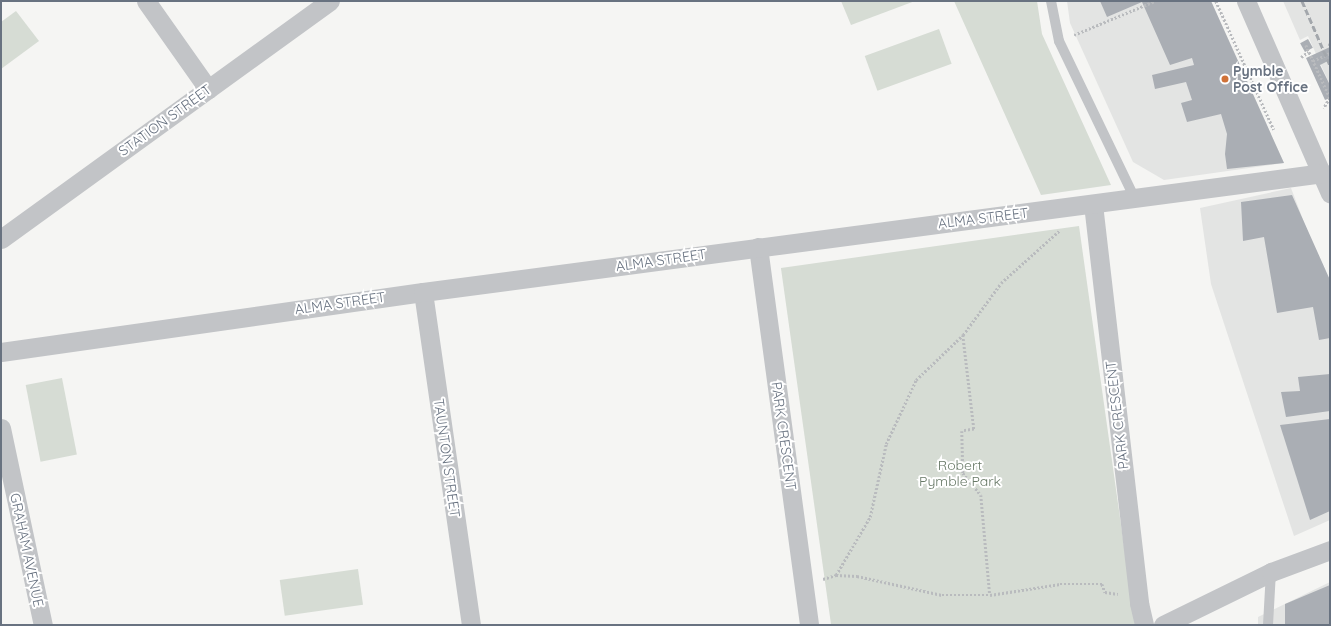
<!DOCTYPE html>
<style>
body{margin:0}
#map{position:relative;width:1331px;height:626px;overflow:hidden;background:#f5f5f3;font-family:Quicksand,sans-serif}
div>[style]{position:absolute}
[style*='--x']{left:calc(var(--x)*1px);top:calc(var(--y)*1px);width:calc(var(--w)*1px);rotate:calc(var(--a)*1deg)}
.built>*{inset:0;background:#e3e4e3}
.green>*{inset:0;background:#d6dcd4;transform-origin:0 0}
.building>*{inset:0;background:#aaaeb4;transform-origin:0 0}
.path>*{height:2.5px;margin-top:-1.25px;transform-origin:0;background:repeating-linear-gradient(90deg,#b9bbbe 0 2px,transparent 0 4px)}
.lane>*{height:10px;margin:-5px;padding:0 5px;transform-origin:5px;border-radius:5px;background:#c2c4c7}
.street>*{height:19px;margin:-9.5px;padding:0 9.5px;transform-origin:9.5px;border-radius:9.5px;background:#c2c4c7}
.rail>*{height:3px;margin-top:-1.5px;transform-origin:0;background:repeating-linear-gradient(90deg,#a3a7ac 0 6px,transparent 0 9px)}
.dots>*{width:11px;height:11px;translate:-50% -50%;box-sizing:border-box;border:2px solid #fff;border-radius:50%}
span{translate:-50% -50%;white-space:nowrap;text-align:center;line-height:1.15;-webkit-text-stroke:4px #fff;paint-order:stroke}
.poi-label{font-size:14px;color:#687280;font-weight:700}
.left{translate:0 -50%;text-align:left}
.street-label{font-size:14px;color:#687280}
.park-label{font-size:14px;color:#677866}
.frame{position:absolute;inset:0;border:2px solid #687280;pointer-events:none}
</style>
<div id="map">
<div class="built">
<i style="clip-path:polygon(1067px 1px,1211px 1px,1284px 163px,1164px 180px,1133px 162px,1070px 23px)"></i>
<i style="clip-path:polygon(1283px 1px,1330px 1px,1330px 85px,1308px 36px,1300px 40px)"></i>
<i style="clip-path:polygon(1291px 188px,1330px 290px,1330px 520px,1294px 536px,1211px 284px,1200px 208px)"></i>
<i style="clip-path:polygon(1330px 582px,1330px 625px,1258px 625px,1258px 617px)"></i>
</div>
<div class="green">
<i style="clip-path:polygon(841px 1px,915px 1px,851px 25px)"></i>
<i style="clip-path:polygon(954px 1px,1037px 1px,1042px 34px,1111px 185px,1041px 195px)"></i>
<i style="clip-path:polygon(16px 11px,39px 41px,1px 69px,1px 22px)"></i>
<i style="left:939px;top:29px;width:37px;height:79px;rotate:70deg"></i>
<i style="left:1079px;top:226px;width:403px;height:301px;rotate:82deg"></i>
<i style="left:62px;top:378px;width:78px;height:37px;rotate:79deg"></i>
<i style="left:358px;top:569px;width:36px;height:79px;rotate:82deg"></i>
</div>
<div class="building">
<i style="clip-path:polygon(1100px 1px,1211px 1px,1284px 163px,1227px 169px,1225px 154px,1227px 134px,1221px 114px,1187px 122px,1181px 103px,1192px 100px,1186px 82px,1155px 89px,1152px 75px,1194px 65px,1192px 58px,1170px 65px,1142px 2px,1107px 17px)"></i>
<i style="left:1308px;top:39px;width:10px;height:9px;rotate:61deg"></i>
<i style="clip-path:polygon(1330px 47px,1330px 60px,1320px 65px,1330px 85px,1330px 98px,1325px 100px,1306px 58px)"></i>
<i style="clip-path:polygon(1292px 195px,1330px 280px,1330px 338px,1319px 340px,1313px 307px,1277px 313px,1264px 237px,1243px 241px,1241px 202px)"></i>
<i style="clip-path:polygon(1330px 374px,1330px 411px,1286px 417px,1281px 392px,1300px 391px,1298px 377px)"></i>
<i style="clip-path:polygon(1330px 419px,1330px 511px,1310px 520px,1280px 425px)"></i>
<i style="clip-path:polygon(1330px 585px,1330px 625px,1285px 625px,1285px 604px)"></i>
</div>
<div class="path">
<i style="--x:1216;--y:1;--w:141;--a:65.8"></i>
<i style="--x:1074;--y:35;--w:88;--a:-22.8"></i>
<i style="--x:1306;--y:45;--w:58;--a:65.6"></i>
<i style="--x:1330;--y:98;--w:12;--a:121"></i>
<i style="--x:1328;--y:45;--w:2;--a:-27"></i>
<i style="--x:1301;--y:57;--w:9;--a:-36"></i>
<i style="--x:1313;--y:61;--w:19;--a:-25"></i>
<i style="--x:963;--y:335;--w:95;--a:83.3"></i>
<i style="--x:974;--y:429;--w:12;--a:171"></i>
<i style="--x:962;--y:431;--w:42;--a:88.6"></i>
<i style="--x:963;--y:473;--w:28;--a:51"></i>
<i style="--x:981;--y:495;--w:100;--a:84.9"></i>
<i style="--x:836;--y:575;--w:67;--a:-59.6"></i>
<i style="--x:870;--y:517;--w:75;--a:-77.6"></i>
<i style="--x:886;--y:444;--w:71;--a:-64.9"></i>
<i style="--x:916;--y:380;--w:65;--a:-43.8"></i>
<i style="--x:963;--y:335;--w:64;--a:-53.8"></i>
<i style="--x:1001;--y:283;--w:79;--a:-41.9"></i>
<i style="--x:823;--y:579;--w:14;--a:-17"></i>
<i style="--x:836;--y:575;--w:21;--a:3"></i>
<i style="--x:857;--y:576;--w:87;--a:12.6"></i>
<i style="--x:942;--y:595;--w:48;--a:0"></i>
<i style="--x:990;--y:595;--w:71;--a:-8.9"></i>
<i style="--x:1060;--y:584;--w:42;--a:0"></i>
<i style="--x:1102;--y:584;--w:9;--a:69"></i>
<i style="--x:1105;--y:592;--w:13;--a:9"></i>
</div>
<div class="lane">
<i style="--x:1051;--y:1;--w:41;--a:78.7"></i>
<i style="--x:1059;--y:41;--w:175;--a:64.3"></i>
<i style="--x:1268;--y:625;--w:53;--a:-86.8"></i>
</div>
<div class="street">
<i style="--x:146;--y:1;--w:108;--a:54.8"></i>
<i style="--x:1246;--y:1;--w:210;--a:66.4"></i>
<i style="--x:1093;--y:204;--w:402;--a:83.4"></i>
<i style="--x:1139;--y:603;--w:23;--a:77"></i>
<i style="--x:1;--y:239;--w:406;--a:-35.9"></i>
<i style="--x:758;--y:247;--w:381;--a:82.3"></i>
<i style="--x:423;--y:292;--w:336;--a:81.8"></i>
<i style="--x:1;--y:352;--w:426;--a:-8.1"></i>
<i style="--x:423;--y:292;--w:908;--a:-7.53"></i>
<i style="--x:1;--y:428;--w:201;--a:78"></i>
<i style="--x:1163;--y:625;--w:120;--a:-26.1"></i>
<i style="--x:1271;--y:572;--w:63;--a:-20.4"></i>
</div>
<div class="rail">
<i style="--x:1302;--y:1;--w:70;--a:66.4"></i>
</div>
<div class="dots">
<i style="left:1225px;top:79px;background:#d07238"></i>
</div>
<div class="poi-label">
<span class="left" style="left:1233px;top:79px">Pymble<br>Post Office</span>
</div>
<div class="street-label">
<span style="left:165px;top:120px;rotate:-36deg">STATION STREET</span>
<span style="left:983px;top:218px;rotate:-7deg">ALMA STREET</span>
<span style="left:661px;top:260px;rotate:-8deg">ALMA STREET</span>
<span style="left:340px;top:303px;rotate:-8deg">ALMA STREET</span>
<span style="left:1117px;top:415px;rotate:-97deg">PARK CRESCENT</span>
<span style="left:784px;top:436px;rotate:82deg">PARK CRESCENT</span>
<span style="left:447px;top:458px;rotate:82deg">TAUNTON STREET</span>
<span style="left:27px;top:550px;rotate:78deg">GRAHAM AVENUE</span>
</div>
<div class="park-label">
<span style="left:960px;top:473px">Robert<br>Pymble Park</span>
</div>
<div class="frame"></div>
</div>
